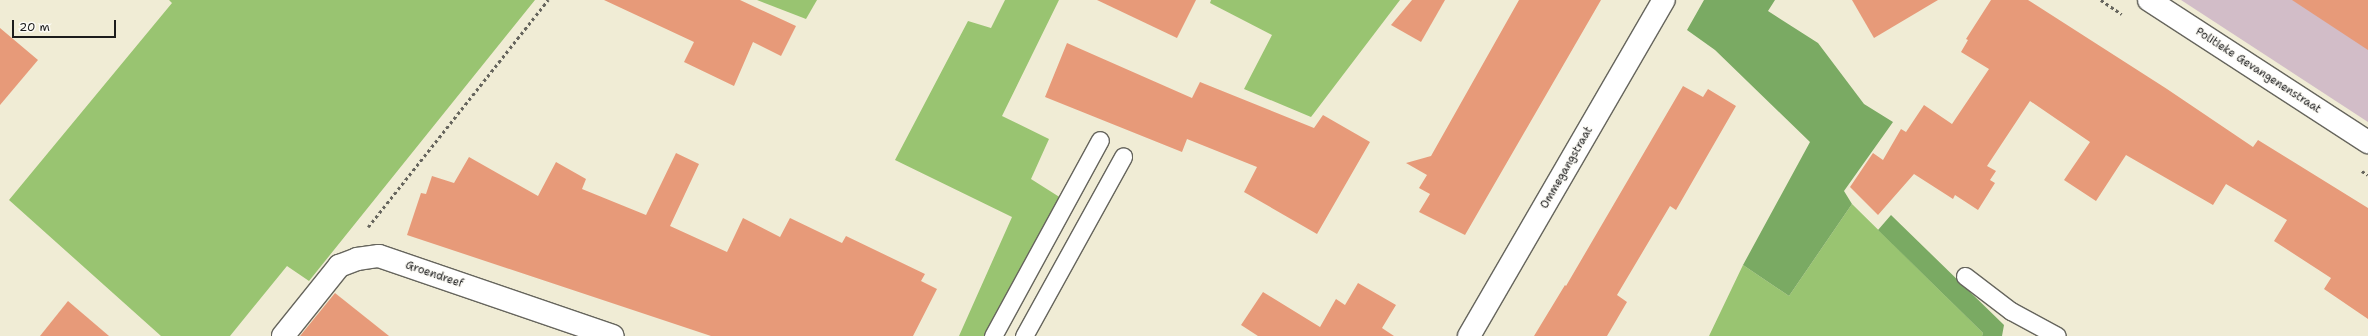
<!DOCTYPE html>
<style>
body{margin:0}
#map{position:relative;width:2368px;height:336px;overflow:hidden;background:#f0ecd5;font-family:"Shantell Sans",sans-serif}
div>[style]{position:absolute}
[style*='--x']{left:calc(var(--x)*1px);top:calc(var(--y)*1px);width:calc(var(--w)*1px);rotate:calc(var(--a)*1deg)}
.industrial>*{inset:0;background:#d2bdc8}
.green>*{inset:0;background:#99c471}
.forest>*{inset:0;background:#7aaa63}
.building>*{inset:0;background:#e79a79}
.path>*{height:2.5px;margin-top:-1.25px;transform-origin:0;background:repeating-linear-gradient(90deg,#66655d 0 3px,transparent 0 6px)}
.roads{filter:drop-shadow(1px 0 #66655d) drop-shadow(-1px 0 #66655d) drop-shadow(0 1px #66655d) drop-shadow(0 -1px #66655d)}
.lane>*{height:17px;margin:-8.5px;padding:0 8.5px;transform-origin:8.5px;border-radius:8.5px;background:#fff}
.street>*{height:22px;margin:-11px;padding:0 11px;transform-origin:11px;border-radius:11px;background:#fff}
span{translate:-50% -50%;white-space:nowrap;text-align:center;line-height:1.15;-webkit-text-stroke:3px #fdfcf7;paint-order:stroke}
.street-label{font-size:11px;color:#1c1c1c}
.scale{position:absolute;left:12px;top:20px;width:104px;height:18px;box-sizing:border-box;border:2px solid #1c1c1c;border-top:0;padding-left:5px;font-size:12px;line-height:14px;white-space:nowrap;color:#1c1c1c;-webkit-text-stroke:3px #fdfcf7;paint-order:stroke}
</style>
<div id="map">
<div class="industrial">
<i style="clip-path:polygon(2181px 0,2368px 0,2368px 122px)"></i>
</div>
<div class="green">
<i style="clip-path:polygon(169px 0,535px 0,309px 281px,287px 266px,230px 336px,161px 336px,9px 200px,172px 3px)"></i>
<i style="clip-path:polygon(757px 0,817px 0,806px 19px)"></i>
<i style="clip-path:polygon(1005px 0,1059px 0,1002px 116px,1049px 139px,1031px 179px,1061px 198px,986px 336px,959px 336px,1012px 217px,895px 160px,968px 21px,991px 28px)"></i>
<i style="clip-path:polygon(1211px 0,1400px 0,1311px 117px,1244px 89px,1272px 35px,1210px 3px)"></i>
<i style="clip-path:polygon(1852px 204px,1983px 333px,1982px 336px,1709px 336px,1743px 265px,1789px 296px)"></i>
</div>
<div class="forest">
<i style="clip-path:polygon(1704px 0,1775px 0,1768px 11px,1818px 43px,1864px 104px,1893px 122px,1844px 191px,1852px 204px,1789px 296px,1743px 265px,1810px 142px,1715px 50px,1687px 30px)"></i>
<i style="clip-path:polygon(1891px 215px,2004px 325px,2002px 336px,1982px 336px,1983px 333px,1878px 230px)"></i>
</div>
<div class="building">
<i style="clip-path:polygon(604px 0,740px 0,796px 26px,781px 56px,753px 42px,734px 86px,684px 62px,694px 42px)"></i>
<i style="clip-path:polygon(1097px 0,1196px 0,1177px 38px)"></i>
<i style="clip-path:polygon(1412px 0,1445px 0,1421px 42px,1391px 25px)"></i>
<i style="clip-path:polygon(1519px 0,1601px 0,1465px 235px,1419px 212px,1430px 194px,1419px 188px,1427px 175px,1406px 163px,1431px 156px)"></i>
<i style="clip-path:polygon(1852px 0,1938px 0,1874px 38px)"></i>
<i style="clip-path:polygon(1991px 0,2028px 0,2167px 89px,2253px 147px,2258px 140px,2368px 208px,2368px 319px,2324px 289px,2331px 278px,2274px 241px,2287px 220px,2226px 184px,2213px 205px,2126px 155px,2096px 201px,2064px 180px,2090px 142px,2030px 101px,1987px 166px,1996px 171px,1990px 180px,1995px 183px,1978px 210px,1955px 195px,1953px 199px,1914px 174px,1878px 215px,1850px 187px,1873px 153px,1883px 160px,1901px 129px,1906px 132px,1924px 105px,1952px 124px,1989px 69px,1961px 52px,1968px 40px,1966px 39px)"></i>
<i style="clip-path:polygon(2292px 0,2368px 0,2368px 50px)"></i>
<i style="clip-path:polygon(0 28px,38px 60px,0 105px)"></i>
<i style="clip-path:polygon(1067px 43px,1192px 98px,1200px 82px,1314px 128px,1323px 115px,1370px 142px,1317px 234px,1244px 192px,1257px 167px,1187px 139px,1182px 152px,1045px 97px)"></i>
<i style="clip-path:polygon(1683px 86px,1703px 97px,1708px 89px,1736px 106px,1676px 210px,1670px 206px,1617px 295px,1627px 302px,1607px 336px,1534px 336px,1565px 285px,1566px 286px)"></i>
<i style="clip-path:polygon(676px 153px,699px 164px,670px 226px,727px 252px,743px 218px,780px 237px,790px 218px,842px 243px,846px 236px,925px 274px,921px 281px,937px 289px,913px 336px,711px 336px,407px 235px,421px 193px,426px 194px,432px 176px,454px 183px,469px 157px,538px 196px,556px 162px,586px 179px,582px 189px,646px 215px)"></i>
<i style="clip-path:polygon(1358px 283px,1396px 305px,1382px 328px,1394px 336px,1258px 336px,1241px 325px,1263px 292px,1320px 327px,1336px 299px,1345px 305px)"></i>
<i style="clip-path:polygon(335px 293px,389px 336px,300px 336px)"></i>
<i style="clip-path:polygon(68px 301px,109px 336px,40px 336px)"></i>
</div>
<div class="path">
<i style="--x:2101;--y:0;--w:25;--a:34"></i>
<i style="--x:2362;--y:171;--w:7;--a:34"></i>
<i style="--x:368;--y:227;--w:290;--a:-51.6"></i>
</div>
<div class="roads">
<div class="lane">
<i style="--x:1965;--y:276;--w:58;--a:37.3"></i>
<i style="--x:2011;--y:311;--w:52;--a:28.5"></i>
<i style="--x:993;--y:336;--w:223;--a:-61.4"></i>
<i style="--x:1024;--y:336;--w:205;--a:-61.1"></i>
</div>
<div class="street">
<i style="--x:2149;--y:0;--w:261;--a:33"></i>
<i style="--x:283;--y:336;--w:90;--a:-51.3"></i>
<i style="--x:339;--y:266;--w:19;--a:-21"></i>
<i style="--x:357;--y:259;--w:22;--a:-8"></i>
<i style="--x:379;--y:256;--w:247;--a:18.9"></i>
<i style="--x:1469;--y:336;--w:388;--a:-59.9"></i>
</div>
</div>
<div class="street-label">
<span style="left:2258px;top:71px;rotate:33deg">Politieke Gevangenenstraat</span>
<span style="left:1567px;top:168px;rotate:-60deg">Ommegangstraat</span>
<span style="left:434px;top:275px;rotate:19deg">Groendreef</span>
</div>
<div class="scale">20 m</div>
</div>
